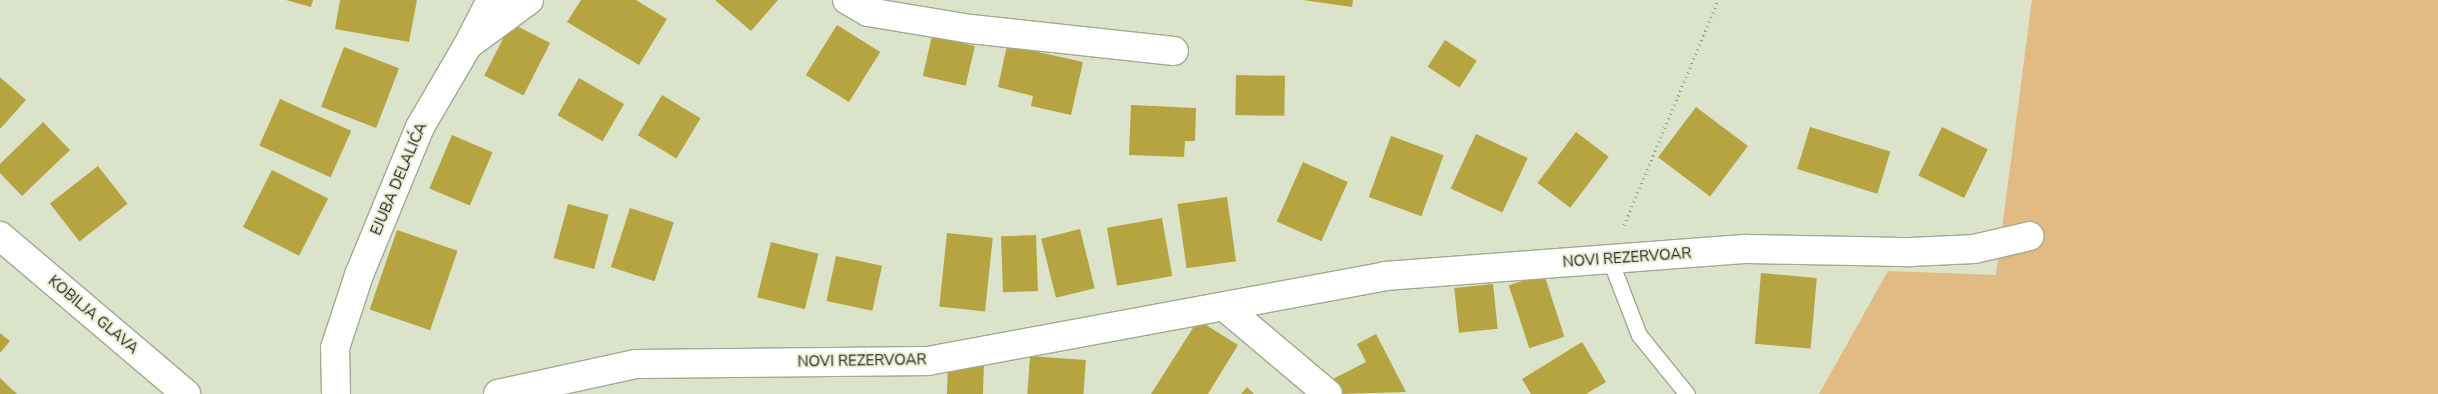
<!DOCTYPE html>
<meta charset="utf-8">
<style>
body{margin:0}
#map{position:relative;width:2438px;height:394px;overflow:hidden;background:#dbe3ca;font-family:"Nunito Sans",sans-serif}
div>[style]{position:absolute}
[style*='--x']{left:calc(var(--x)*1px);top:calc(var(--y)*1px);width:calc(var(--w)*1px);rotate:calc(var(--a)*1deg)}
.green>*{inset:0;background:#e1bb83}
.building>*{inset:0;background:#b6a441;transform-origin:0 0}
.path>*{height:3px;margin-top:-1.5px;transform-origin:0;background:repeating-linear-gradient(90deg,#949a87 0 1px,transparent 0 5px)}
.roads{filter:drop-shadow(1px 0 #a2a992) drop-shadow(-1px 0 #a2a992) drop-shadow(0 1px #a2a992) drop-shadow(0 -1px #a2a992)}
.lane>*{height:15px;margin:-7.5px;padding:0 7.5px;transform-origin:7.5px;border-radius:7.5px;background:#fff}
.street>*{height:28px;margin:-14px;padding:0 14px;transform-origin:14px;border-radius:14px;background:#fff}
span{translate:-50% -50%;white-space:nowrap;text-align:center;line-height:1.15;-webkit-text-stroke:4px #e8f0d7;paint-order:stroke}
.street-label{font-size:15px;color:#22241b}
</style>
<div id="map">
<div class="green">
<i style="clip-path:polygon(2032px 0,2438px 0,2438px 394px,1819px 394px,1888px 271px,1996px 275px)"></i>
</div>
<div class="building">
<i style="clip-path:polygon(286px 0,313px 0,311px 7px)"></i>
<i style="clip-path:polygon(340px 0,417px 0,409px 42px,335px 29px)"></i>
<i style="clip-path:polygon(581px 0,636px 0,667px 19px,639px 65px,567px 22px)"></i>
<i style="clip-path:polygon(715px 0,778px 0,751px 31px)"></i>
<i style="clip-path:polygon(1303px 0,1353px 0,1352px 7px)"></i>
<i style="left:511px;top:23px;width:44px;height:59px;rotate:27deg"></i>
<i style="left:837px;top:25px;width:51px;height:59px;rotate:32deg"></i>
<i style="left:932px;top:36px;width:44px;height:41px;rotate:13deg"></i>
<i style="left:1445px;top:40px;width:38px;height:32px;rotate:33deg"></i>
<i style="clip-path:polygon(1007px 45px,1083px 62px,1071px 115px,1031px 106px,1033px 96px,998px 87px)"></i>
<i style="left:344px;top:47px;width:59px;height:64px;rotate:21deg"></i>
<i style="left:1236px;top:75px;width:49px;height:40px;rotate:1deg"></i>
<i style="clip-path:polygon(0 77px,26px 100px,0 129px)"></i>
<i style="left:579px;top:78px;width:52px;height:43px;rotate:30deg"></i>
<i style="left:662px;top:95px;width:45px;height:47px;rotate:31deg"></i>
<i style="left:280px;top:99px;width:78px;height:51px;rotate:24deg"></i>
<i style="clip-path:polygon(1131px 105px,1196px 108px,1195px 141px,1185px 141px,1184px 157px,1129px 155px)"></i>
<i style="left:1696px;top:107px;width:65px;height:63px;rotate:37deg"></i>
<i style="clip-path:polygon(43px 122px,70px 150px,22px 196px,0 173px,0 164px)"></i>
<i style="left:1810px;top:127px;width:84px;height:44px;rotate:17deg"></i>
<i style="left:1942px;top:127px;width:51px;height:54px;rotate:26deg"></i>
<i style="left:1576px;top:132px;width:41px;height:64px;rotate:37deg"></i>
<i style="left:1476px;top:134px;width:57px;height:60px;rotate:25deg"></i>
<i style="left:452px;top:135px;width:44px;height:58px;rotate:23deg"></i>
<i style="left:1391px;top:136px;width:56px;height:65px;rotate:20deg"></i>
<i style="left:1303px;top:162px;width:49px;height:65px;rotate:24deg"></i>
<i style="left:98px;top:166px;width:48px;height:61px;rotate:52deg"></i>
<i style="left:272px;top:170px;width:63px;height:64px;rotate:27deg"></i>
<i style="left:1227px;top:197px;width:65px;height:50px;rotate:82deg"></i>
<i style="left:568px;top:204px;width:42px;height:56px;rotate:15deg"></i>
<i style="left:630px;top:208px;width:46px;height:62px;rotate:18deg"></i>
<i style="left:1162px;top:218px;width:59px;height:56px;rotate:80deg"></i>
<i style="left:1080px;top:229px;width:61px;height:40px;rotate:76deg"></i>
<i style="left:397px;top:230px;width:64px;height:84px;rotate:19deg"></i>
<i style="left:947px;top:233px;width:46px;height:74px;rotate:6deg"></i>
<i style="left:1036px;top:235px;width:56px;height:35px;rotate:88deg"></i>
<i style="left:771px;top:242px;width:49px;height:57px;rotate:14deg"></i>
<i style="left:836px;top:256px;width:47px;height:46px;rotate:12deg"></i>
<i style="left:1761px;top:273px;width:56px;height:71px;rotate:5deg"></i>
<i style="left:1544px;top:274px;width:66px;height:37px;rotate:72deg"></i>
<i style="left:1493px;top:284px;width:45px;height:39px;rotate:84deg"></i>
<i style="clip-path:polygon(1198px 320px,1238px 345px,1208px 394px,1151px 394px)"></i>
<i style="clip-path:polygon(0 333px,10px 341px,0 353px)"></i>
<i style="clip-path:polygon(1376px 334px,1406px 392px,1339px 394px,1331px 380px,1366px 362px,1357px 344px)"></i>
<i style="clip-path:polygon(1582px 342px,1606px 382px,1586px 394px,1531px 394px,1522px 379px)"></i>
<i style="left:1030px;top:356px;width:56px;height:38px;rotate:4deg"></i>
<i style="left:948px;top:363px;width:36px;height:31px;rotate:2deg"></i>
<i style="clip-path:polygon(0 378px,17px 394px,0 394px)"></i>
<i style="clip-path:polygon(1247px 387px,1254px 394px,1241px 394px)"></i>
</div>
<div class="path">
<i style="--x:1624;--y:225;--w:244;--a:-67.3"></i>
</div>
<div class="roads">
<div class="lane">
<i style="--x:1610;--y:260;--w:80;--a:68.9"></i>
<i style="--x:1639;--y:335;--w:76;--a:50.9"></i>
</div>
<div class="street">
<i style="--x:847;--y:0;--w:24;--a:30"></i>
<i style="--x:868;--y:12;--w:104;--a:9.4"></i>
<i style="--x:971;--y:29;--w:204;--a:6.2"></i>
<i style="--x:470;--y:41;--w:46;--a:-62.9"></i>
<i style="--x:0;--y:236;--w:244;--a:40.3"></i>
<i style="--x:1226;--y:308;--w:133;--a:40.1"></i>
<i style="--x:336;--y:394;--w:46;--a:-91.2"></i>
<i style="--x:335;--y:348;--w:77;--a:-71.8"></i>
<i style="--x:359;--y:275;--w:160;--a:-67.6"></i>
<i style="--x:420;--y:127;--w:95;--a:-59.7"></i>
<i style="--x:468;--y:45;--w:76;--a:-36.4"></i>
<i style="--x:498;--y:394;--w:141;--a:-12.3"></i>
<i style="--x:636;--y:364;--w:292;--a:-0.6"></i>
<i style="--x:928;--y:361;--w:465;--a:-10.5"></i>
<i style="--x:1385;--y:276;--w:363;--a:-4.3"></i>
<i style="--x:1747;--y:249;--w:163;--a:1.1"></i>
<i style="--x:1910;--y:252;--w:64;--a:-2.7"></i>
<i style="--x:1974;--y:249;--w:57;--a:-13.1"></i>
</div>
</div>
<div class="street-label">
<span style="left:399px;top:179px;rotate:-67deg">EJUBA DELALIĆA</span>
<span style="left:1627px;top:258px;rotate:-4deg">NOVI REZERVOAR</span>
<span style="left:93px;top:315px;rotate:40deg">KOBILJA GLAVA</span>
<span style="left:862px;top:361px;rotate:-1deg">NOVI REZERVOAR</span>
</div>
</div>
